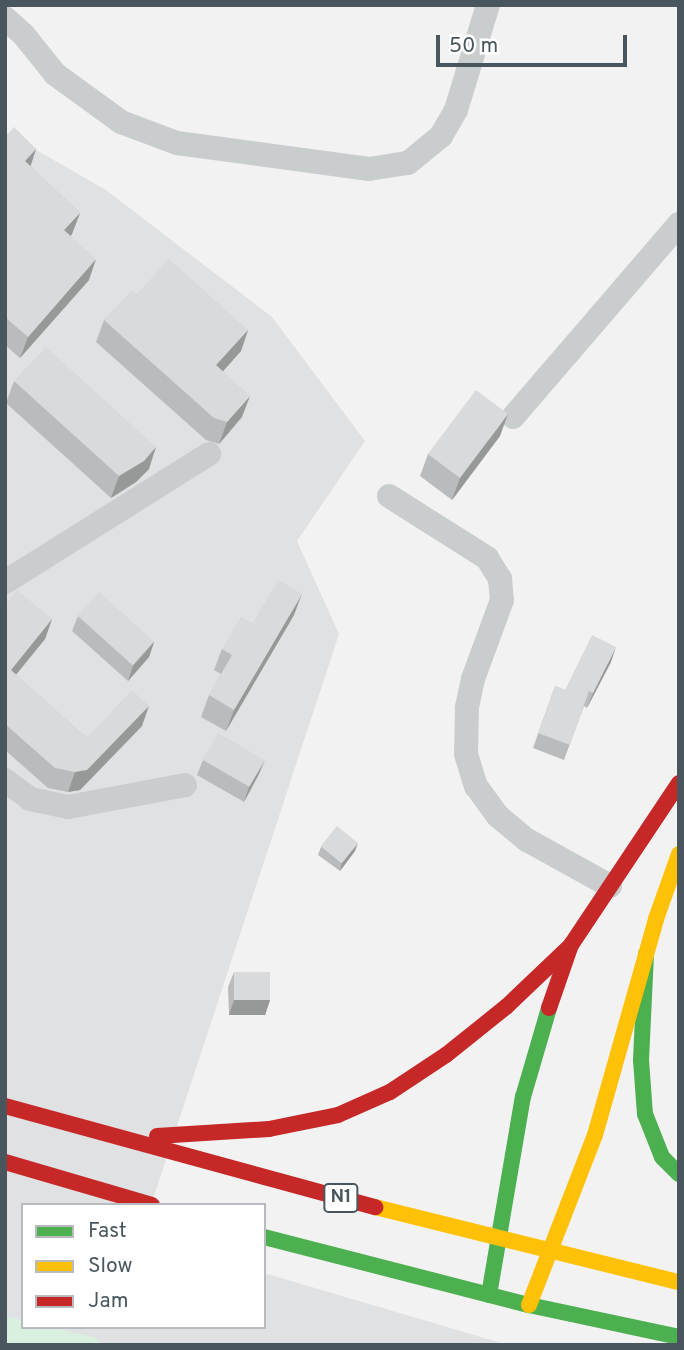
<!DOCTYPE html>
<style>
body{margin:0}
#map{position:relative;width:684px;height:1350px;overflow:hidden;background:#f2f2f2;font-family:Overpass,sans-serif}
div>[style]{position:absolute}
[style*='--x']{left:calc(var(--x)*1px);top:calc(var(--y)*1px);width:calc(var(--w)*1px);rotate:calc(var(--a)*1deg)}
.education>*{inset:0;background:#e0e1e2}
.green>*{inset:0;background:#d9efdf}
.street>*{height:24px;margin:-12px;padding:0 12px;transform-origin:12px;border-radius:12px;background:#cacdce}
.fast>*{height:16px;margin:-8px;padding:0 8px;transform-origin:8px;border-radius:8px;background:#4caf50}
.slow>*{height:16px;margin:-8px;padding:0 8px;transform-origin:8px;border-radius:8px;background:#ffc107}
.jam>*{height:16px;margin:-8px;padding:0 8px;transform-origin:8px;border-radius:8px;background:#c62828}
.wall>*{inset:0;background:#babbbc}
.shaded-wall>*{inset:0;background:#979999}
.building>*{inset:0;background:#d8dadb;transform-origin:0 0}
span{translate:-50% -50%;white-space:nowrap;text-align:center;line-height:1.15;-webkit-text-stroke:7px #fff;paint-order:stroke}
.shield-label span{padding:2px 5px;background:#fff;border:2px solid;border-radius:5px;-webkit-text-stroke-width:0}
.shield-label{font-size:19px;color:#4a565e;font-weight:700}
.frame{position:absolute;inset:0;border:7px solid #4a565e;pointer-events:none}
.legend{position:absolute;left:21px;top:1203px;width:245px;height:126px;box-sizing:border-box;background:#fff;border:2px solid #b7bbbf;margin:0;padding:9px 12px;list-style:none;font-size:21px;color:#4a565e}
.legend li{display:flex;align-items:center;gap:14px;height:35px}
.legend b{width:35px;border:2px solid #b7bbbf}
.scale{position:absolute;left:436px;top:35px;width:191px;height:32px;box-sizing:border-box;border:4px solid #4a565e;border-top:0;padding-left:9px;font-size:21px;line-height:24px;white-space:nowrap;color:#4a565e;-webkit-text-stroke:5px #fff;paint-order:stroke}
</style>
<div id="map">
<div class="education">
<i style="clip-path:polygon(5px 132px,106px 190px,272px 317px,365px 441px,297px 541px,339px 634px,151px 1205px,23px 1205px,23px 1327px,264px 1327px,264px 1273px,508px 1345px,5px 1345px)"></i>
</div>
<div class="green">
<i style="clip-path:polygon(5px 1316px,23px 1320px,23px 1327px,51px 1327px,96px 1338px,101px 1345px,5px 1345px)"></i>
</div>
<div class="street">
<i style="--x:5;--y:18;--w:24;--a:42"></i>
<i style="--x:23;--y:34;--w:51;--a:51.3"></i>
<i style="--x:55;--y:74;--w:82;--a:36"></i>
<i style="--x:121;--y:122;--w:60;--a:20.6"></i>
<i style="--x:177;--y:143;--w:194;--a:7.7"></i>
<i style="--x:369;--y:169;--w:39;--a:-9"></i>
<i style="--x:408;--y:163;--w:43;--a:-39.3"></i>
<i style="--x:441;--y:136;--w:30;--a:-60"></i>
<i style="--x:456;--y:110;--w:110;--a:-73.1"></i>
<i style="--x:513;--y:417;--w:255;--a:-49.3"></i>
<i style="--x:389;--y:496;--w:116;--a:32.3"></i>
<i style="--x:487;--y:558;--w:25;--a:58"></i>
<i style="--x:500;--y:579;--w:21;--a:85"></i>
<i style="--x:502;--y:600;--w:84;--a:110.2"></i>
<i style="--x:473;--y:679;--w:30;--a:102"></i>
<i style="--x:467;--y:708;--w:46;--a:91.2"></i>
<i style="--x:466;--y:754;--w:34;--a:73"></i>
<i style="--x:476;--y:786;--w:37;--a:54"></i>
<i style="--x:498;--y:816;--w:38;--a:40"></i>
<i style="--x:527;--y:840;--w:95;--a:29"></i>
<i style="--x:5;--y:582;--w:241;--a:-32.1"></i>
<i style="--x:5;--y:780;--w:31;--a:37"></i>
<i style="--x:30;--y:799;--w:39;--a:12"></i>
<i style="--x:68;--y:807;--w:119;--a:-10.6"></i>
</div>
<div class="fast">
<i style="--x:646;--y:954;--w:106;--a:92.7"></i>
<i style="--x:641;--y:1060;--w:54;--a:85.8"></i>
<i style="--x:645;--y:1114;--w:46;--a:68.4"></i>
<i style="--x:662;--y:1157;--w:24;--a:45"></i>
<i style="--x:264;--y:1237;--w:274;--a:14.4"></i>
<i style="--x:529;--y:1305;--w:153;--a:12"></i>
<i style="--x:489;--y:1295;--w:201;--a:-80.3"></i>
<i style="--x:523;--y:1097;--w:93;--a:-73.7"></i>
</div>
<div class="slow">
<i style="--x:375;--y:1207;--w:313;--a:13.9"></i>
<i style="--x:529;--y:1305;--w:182;--a:-68.8"></i>
<i style="--x:595;--y:1135;--w:224;--a:-74.2"></i>
<i style="--x:656;--y:919;--w:69;--a:-70.5"></i>
</div>
<div class="jam">
<i style="--x:549;--y:1008;--w:67;--a:-70.8"></i>
<i style="--x:571;--y:945;--w:195;--a:-56.3"></i>
<i style="--x:5;--y:1106;--w:384;--a:15.3"></i>
<i style="--x:157;--y:1136;--w:112;--a:-3.6"></i>
<i style="--x:269;--y:1129;--w:70;--a:-11.5"></i>
<i style="--x:338;--y:1115;--w:57;--a:-23.9"></i>
<i style="--x:390;--y:1092;--w:67;--a:-33.5"></i>
<i style="--x:446;--y:1055;--w:77;--a:-38.7"></i>
<i style="--x:506;--y:1007;--w:90;--a:-43.6"></i>
<i style="--x:5;--y:1162;--w:153;--a:16.3"></i>
</div>
<div class="wall">
<i style="clip-path:polygon(5px 137px,36px 149px,30px 166px,80px 213px,71px 236px,89px 280px,20px 358px,5px 345px)"></i>
<i style="clip-path:polygon(137px 294px,248px 330px,241px 351px,223px 371px,242px 417px,219px 444px,206px 440px,96px 342px,104px 320px)"></i>
<i style="clip-path:polygon(14px 381px,149px 469px,136px 482px,111px 498px,6px 403px)"></i>
<i style="clip-path:polygon(500px 436px,452px 500px,420px 476px,428px 454px)"></i>
<i style="clip-path:polygon(5px 605px,52px 619px,45px 639px,16px 675px,87px 738px,142px 726px,80px 790px,68px 792px,48px 788px,5px 750px)"></i>
<i style="clip-path:polygon(294px 615px,226px 731px,201px 717px,209px 695px,221px 674px,214px 670px,222px 649px,253px 623px)"></i>
<i style="clip-path:polygon(78px 616px,154px 642px,149px 657px,128px 681px,72px 631px)"></i>
<i style="clip-path:polygon(611px 662px,587px 708px,584px 706px,564px 760px,533px 748px,555px 686px,565px 690px)"></i>
<i style="clip-path:polygon(203px 760px,259px 774px,244px 802px,197px 775px)"></i>
<i style="clip-path:polygon(321px 847px,355px 851px,340px 871px,318px 855px)"></i>
<i style="clip-path:polygon(234px 972px,270px 1000px,265px 1015px,229px 1015px,228px 987px)"></i>
</div>
<div class="shaded-wall">
<i style="clip-path:polygon(36px 149px,29px 171px,25px 161px)"></i>
<i style="clip-path:polygon(80px 213px,72px 234px,56px 251px,64px 230px)"></i>
<i style="clip-path:polygon(96px 259px,89px 280px,20px 358px,28px 337px)"></i>
<i style="clip-path:polygon(248px 330px,241px 351px,209px 387px,216px 365px)"></i>
<i style="clip-path:polygon(250px 396px,242px 417px,219px 444px,227px 422px)"></i>
<i style="clip-path:polygon(508px 414px,500px 436px,452px 500px,460px 478px)"></i>
<i style="clip-path:polygon(156px 447px,149px 469px,136px 482px,111px 498px,119px 476px)"></i>
<i style="clip-path:polygon(302px 594px,294px 615px,226px 731px,234px 710px)"></i>
<i style="clip-path:polygon(52px 619px,45px 639px,5px 688px,11px 670px)"></i>
<i style="clip-path:polygon(154px 642px,149px 657px,128px 681px,133px 666px)"></i>
<i style="clip-path:polygon(616px 647px,611px 662px,587px 708px,593px 693px)"></i>
<i style="clip-path:polygon(149px 706px,142px 726px,80px 790px,68px 792px,75px 772px)"></i>
<i style="clip-path:polygon(265px 760px,259px 774px,244px 802px,249px 787px)"></i>
<i style="clip-path:polygon(358px 843px,355px 851px,340px 871px,342px 863px)"></i>
<i style="clip-path:polygon(234px 1000px,270px 1000px,265px 1015px,229px 1015px)"></i>
</div>
<div class="building">
<i style="clip-path:polygon(14px 127px,36px 149px,25px 161px,80px 213px,64px 230px,96px 259px,28px 337px,5px 317px,5px 137px)"></i>
<i style="clip-path:polygon(169px 259px,248px 330px,216px 365px,250px 396px,227px 422px,214px 418px,104px 320px,132px 290px,137px 294px)"></i>
<i style="clip-path:polygon(46px 347px,156px 447px,144px 461px,119px 476px,14px 381px)"></i>
<i style="left:476px;top:390px;width:40px;height:80px;rotate:37deg"></i>
<i style="clip-path:polygon(278px 580px,302px 594px,234px 710px,209px 695px,232px 655px,222px 649px,241px 617px,253px 623px)"></i>
<i style="clip-path:polygon(17px 590px,52px 619px,11px 670px,87px 738px,132px 690px,149px 706px,87px 770px,75px 772px,55px 768px,5px 724px,5px 605px)"></i>
<i style="left:99px;top:592px;width:74px;height:32px;rotate:42deg"></i>
<i style="clip-path:polygon(592px 635px,616px 647px,593px 693px,589px 691px,570px 745px,538px 733px,555px 686px,565px 690px)"></i>
<i style="left:218px;top:733px;width:54px;height:31px;rotate:30deg"></i>
<i style="left:337px;top:826px;width:27px;height:26px;rotate:39deg"></i>
<i style="left:234px;top:972px;width:36px;height:28px"></i>
</div>
<div class="shield-label">
<span style="left:341px;top:1198px">N1</span>
</div>
<div class="frame"></div>
<ul class="legend">
<li><b style="height:9px;background:#4caf50"></b>Fast</li>
<li><b style="height:9px;background:#ffc107"></b>Slow</li>
<li><b style="height:9px;background:#c62828"></b>Jam</li>
</ul>
<div class="scale">50 m</div>
</div>
